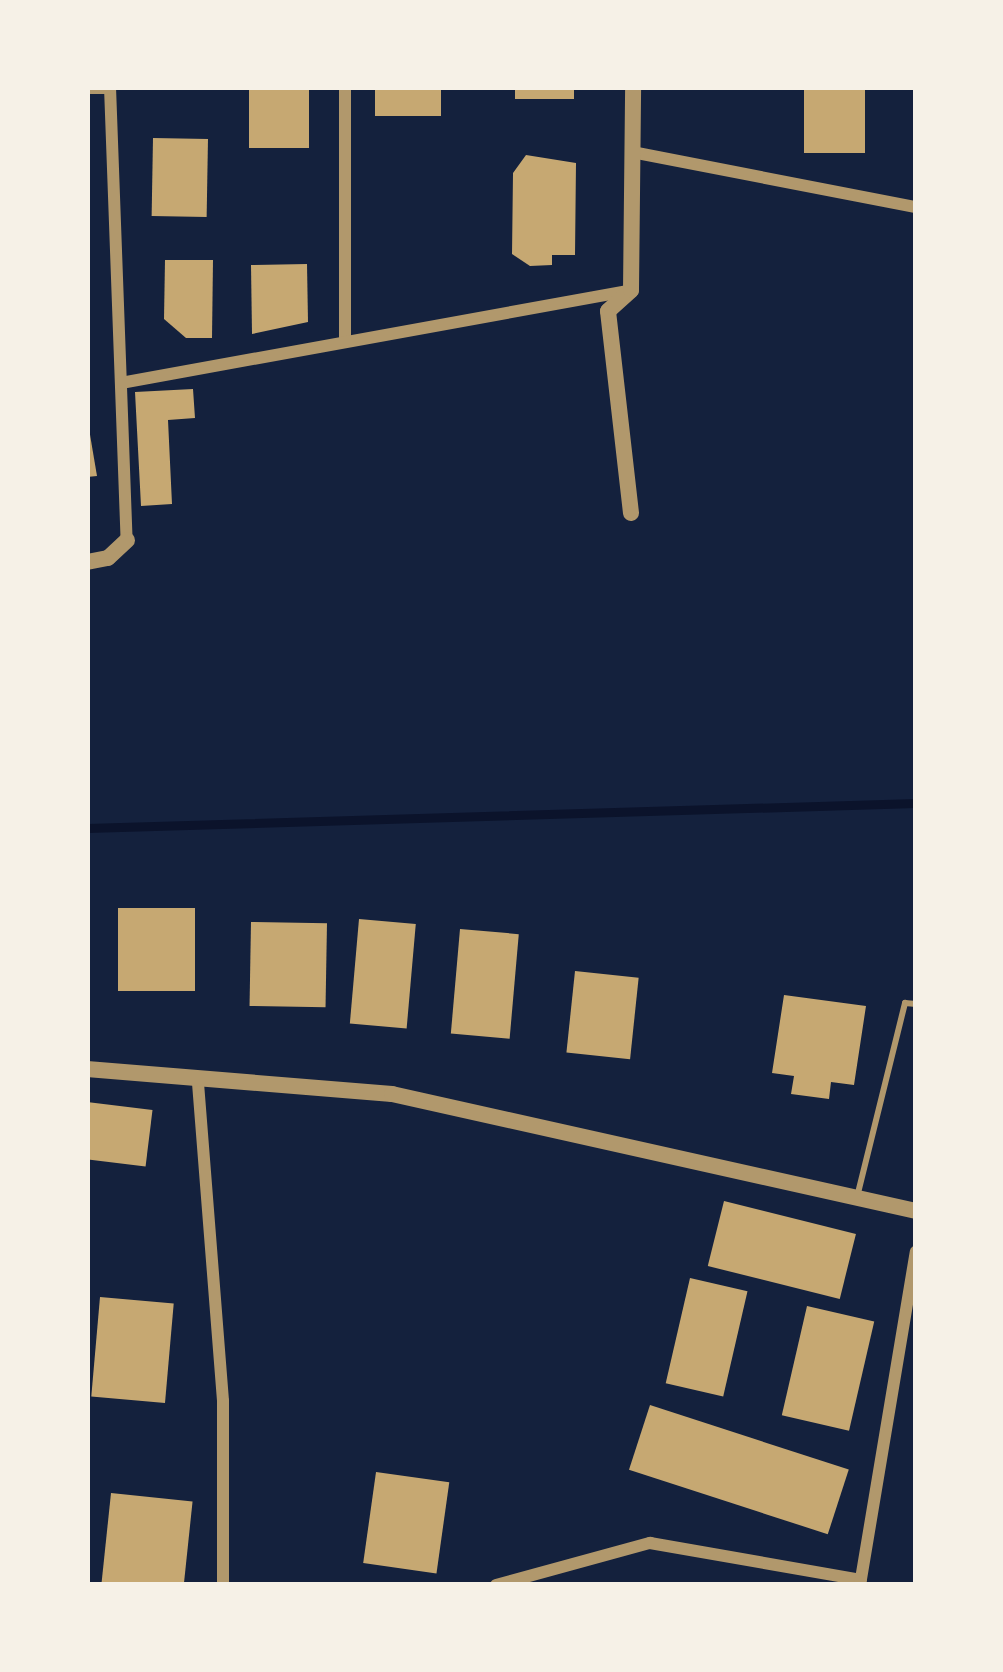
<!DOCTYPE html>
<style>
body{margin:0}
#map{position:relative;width:1003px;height:1672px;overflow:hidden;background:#14213d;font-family:Helvetica,sans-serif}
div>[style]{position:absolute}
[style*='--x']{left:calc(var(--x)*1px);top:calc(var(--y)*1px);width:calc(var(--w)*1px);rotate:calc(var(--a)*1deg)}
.stream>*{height:9px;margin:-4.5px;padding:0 4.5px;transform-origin:4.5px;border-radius:4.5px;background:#0b132b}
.building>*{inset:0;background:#c6a872;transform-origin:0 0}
.service>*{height:6px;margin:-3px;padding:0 3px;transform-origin:3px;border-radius:3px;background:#b1986c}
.minor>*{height:12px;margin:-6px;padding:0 6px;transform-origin:6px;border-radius:6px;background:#b1986c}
.tertiary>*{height:16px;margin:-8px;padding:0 8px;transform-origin:8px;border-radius:8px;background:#b1986c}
span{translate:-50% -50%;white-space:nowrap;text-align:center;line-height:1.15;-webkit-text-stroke:9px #f6f1e7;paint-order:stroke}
.frame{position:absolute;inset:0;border:90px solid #f6f1e7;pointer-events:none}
</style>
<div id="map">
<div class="stream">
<i style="--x:87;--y:828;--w:829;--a:-1.73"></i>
</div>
<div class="building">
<i style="left:249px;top:87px;width:60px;height:61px"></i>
<i style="left:375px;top:87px;width:66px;height:29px"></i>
<i style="left:515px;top:87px;width:59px;height:12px"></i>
<i style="left:804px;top:87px;width:61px;height:66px"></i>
<i style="left:153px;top:138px;width:55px;height:78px;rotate:1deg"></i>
<i style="clip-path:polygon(526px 155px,576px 163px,575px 255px,552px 255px,552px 265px,530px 266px,512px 254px,513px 173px)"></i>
<i style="clip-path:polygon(165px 260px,213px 260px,212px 338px,186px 338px,164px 319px)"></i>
<i style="clip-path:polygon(307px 264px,308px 322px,252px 334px,251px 265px)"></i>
<i style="clip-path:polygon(193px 389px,195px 418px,168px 420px,172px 504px,141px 506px,135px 392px)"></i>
<i style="clip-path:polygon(87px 417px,97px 476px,87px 477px)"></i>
<i style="left:118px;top:908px;width:77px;height:83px"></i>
<i style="left:359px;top:919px;width:57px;height:105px;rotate:5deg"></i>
<i style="left:251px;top:922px;width:76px;height:84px;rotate:1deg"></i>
<i style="left:460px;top:929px;width:59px;height:105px;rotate:5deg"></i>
<i style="left:575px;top:971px;width:64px;height:82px;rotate:6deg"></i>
<i style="clip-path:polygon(784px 995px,866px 1006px,854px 1085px,831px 1082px,829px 1099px,791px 1094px,794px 1076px,772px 1073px)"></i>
<i style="left:87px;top:1102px;width:66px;height:57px;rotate:7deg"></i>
<i style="left:724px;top:1201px;width:136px;height:67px;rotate:14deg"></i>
<i style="left:690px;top:1278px;width:59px;height:108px;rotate:13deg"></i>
<i style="left:100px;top:1297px;width:74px;height:100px;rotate:5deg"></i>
<i style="left:807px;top:1306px;width:69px;height:112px;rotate:13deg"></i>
<i style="left:650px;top:1405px;width:209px;height:68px;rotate:18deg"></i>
<i style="left:376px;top:1472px;width:74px;height:92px;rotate:8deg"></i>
<i style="left:111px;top:1493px;width:82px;height:92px;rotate:6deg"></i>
</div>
<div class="service">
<i style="--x:858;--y:1193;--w:196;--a:-76.1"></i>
<i style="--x:905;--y:1003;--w:11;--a:5"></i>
</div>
<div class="minor">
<i style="--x:110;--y:87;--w:453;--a:87.9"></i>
<i style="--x:345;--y:87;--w:255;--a:90"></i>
<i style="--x:87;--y:88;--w:23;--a:0"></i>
<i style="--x:632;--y:152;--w:289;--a:11"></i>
<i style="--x:121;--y:383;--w:514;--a:-10.3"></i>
<i style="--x:198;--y:1083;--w:319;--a:85.5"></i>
<i style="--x:223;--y:1401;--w:184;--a:90"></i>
<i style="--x:496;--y:1585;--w:160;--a:-15.3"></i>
<i style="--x:650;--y:1543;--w:214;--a:9.9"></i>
<i style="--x:860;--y:1585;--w:338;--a:-80.5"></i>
</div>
<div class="tertiary">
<i style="--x:631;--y:513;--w:203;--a:-96.5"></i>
<i style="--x:608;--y:311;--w:31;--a:-42"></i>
<i style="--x:631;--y:290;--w:203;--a:-89.4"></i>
<i style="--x:87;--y:562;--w:21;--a:-11"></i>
<i style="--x:108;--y:558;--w:26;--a:-43"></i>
<i style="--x:87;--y:1069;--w:306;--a:4.7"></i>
<i style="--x:392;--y:1094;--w:537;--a:12.59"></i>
</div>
<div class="frame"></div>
</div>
